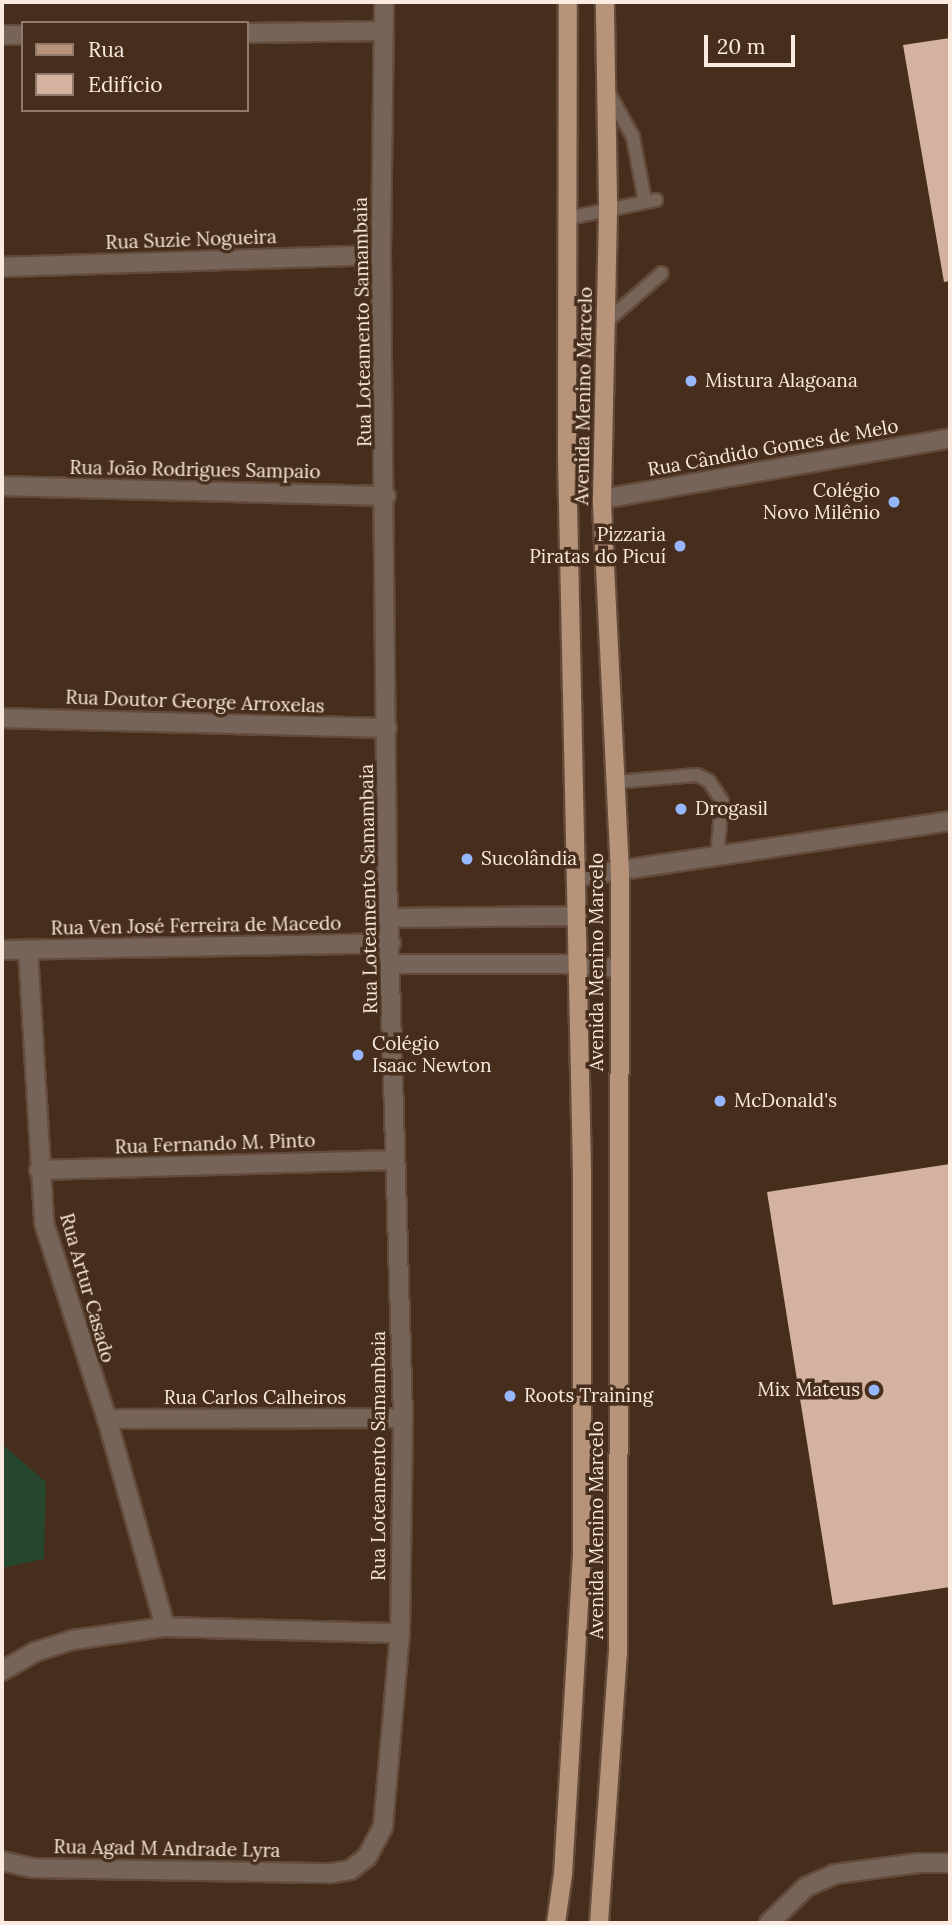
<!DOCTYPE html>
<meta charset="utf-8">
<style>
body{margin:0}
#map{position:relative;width:952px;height:1925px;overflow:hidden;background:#462d1c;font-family:Lora,serif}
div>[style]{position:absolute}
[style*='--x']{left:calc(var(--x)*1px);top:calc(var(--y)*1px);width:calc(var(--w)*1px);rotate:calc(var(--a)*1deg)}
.green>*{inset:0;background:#26472e}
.building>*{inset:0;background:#d3b39f}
.roads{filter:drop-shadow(2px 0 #634b3b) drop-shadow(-2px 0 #634b3b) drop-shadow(0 2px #634b3b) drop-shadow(0 -2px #634b3b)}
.service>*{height:12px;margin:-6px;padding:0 6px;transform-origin:6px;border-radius:6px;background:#766458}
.minor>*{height:18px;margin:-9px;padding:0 9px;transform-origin:9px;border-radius:9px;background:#766458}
.primary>*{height:18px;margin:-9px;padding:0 9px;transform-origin:9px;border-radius:9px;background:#b79379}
.dots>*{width:19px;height:19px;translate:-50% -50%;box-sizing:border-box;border:4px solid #462d1c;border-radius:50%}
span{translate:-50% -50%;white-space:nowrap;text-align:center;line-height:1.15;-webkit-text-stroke:7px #462d1c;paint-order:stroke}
.street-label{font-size:19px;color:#fbeadf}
.poi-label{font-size:19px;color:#fbeadf}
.left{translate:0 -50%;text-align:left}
.right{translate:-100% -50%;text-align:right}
.frame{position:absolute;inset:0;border:4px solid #fbeadf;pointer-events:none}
.legend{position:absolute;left:21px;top:21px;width:228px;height:91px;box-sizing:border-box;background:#462d1c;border:2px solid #8e796a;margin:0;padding:9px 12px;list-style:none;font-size:21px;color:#fbeadf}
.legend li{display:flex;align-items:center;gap:14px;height:35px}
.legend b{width:35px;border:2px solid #8e796a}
.scale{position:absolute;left:704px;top:35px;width:91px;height:32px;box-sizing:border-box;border:4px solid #fbeadf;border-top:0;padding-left:9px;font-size:21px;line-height:24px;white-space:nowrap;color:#fbeadf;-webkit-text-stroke:5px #462d1c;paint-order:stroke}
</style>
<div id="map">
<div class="green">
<i style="clip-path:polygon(2px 1444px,46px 1482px,44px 1559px,2px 1568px)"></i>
</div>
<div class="building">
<i style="clip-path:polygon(950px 38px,950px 281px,944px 282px,903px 45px)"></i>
<i style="clip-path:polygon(950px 1164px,950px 1587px,833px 1605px,767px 1192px)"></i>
</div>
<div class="roads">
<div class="service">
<i style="--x:607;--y:90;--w:54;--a:61"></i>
<i style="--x:633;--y:137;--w:65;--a:79.4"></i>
<i style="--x:569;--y:218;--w:89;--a:-11.7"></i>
<i style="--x:606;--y:322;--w:74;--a:-41.2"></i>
<i style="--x:616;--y:782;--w:81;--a:-4.9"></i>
<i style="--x:697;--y:775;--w:13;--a:27"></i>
<i style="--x:709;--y:781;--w:24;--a:57"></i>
<i style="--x:722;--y:801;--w:56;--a:95.1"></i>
</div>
<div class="minor">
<i style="--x:247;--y:33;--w:137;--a:-0.8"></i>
<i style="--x:2;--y:35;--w:21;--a:0"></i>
<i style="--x:2;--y:267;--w:379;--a:-1.8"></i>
<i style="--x:2;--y:486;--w:384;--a:1.5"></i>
<i style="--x:602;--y:499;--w:353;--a:-9.9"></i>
<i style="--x:2;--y:718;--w:385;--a:1.5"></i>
<i style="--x:576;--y:877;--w:378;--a:-8.5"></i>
<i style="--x:390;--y:918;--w:186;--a:-0.6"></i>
<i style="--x:2;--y:950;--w:389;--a:-1"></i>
<i style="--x:28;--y:950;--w:273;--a:86.6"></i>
<i style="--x:44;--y:1223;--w:206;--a:72.2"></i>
<i style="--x:107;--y:1419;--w:216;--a:74.4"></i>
<i style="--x:391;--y:964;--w:186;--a:0"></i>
<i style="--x:577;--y:964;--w:40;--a:5.7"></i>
<i style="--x:39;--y:1170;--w:354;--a:-1.6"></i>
<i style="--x:107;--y:1419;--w:296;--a:-0.2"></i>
<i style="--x:2;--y:1671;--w:38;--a:-30"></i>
<i style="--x:35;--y:1652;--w:39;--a:-18"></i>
<i style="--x:72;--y:1640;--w:94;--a:-8"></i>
<i style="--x:165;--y:1627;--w:235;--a:1.5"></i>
<i style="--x:2;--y:1861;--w:31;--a:13"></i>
<i style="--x:32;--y:1868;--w:300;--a:1"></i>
<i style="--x:332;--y:1873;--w:18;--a:-9"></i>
<i style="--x:350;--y:1870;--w:21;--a:-37"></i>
<i style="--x:367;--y:1857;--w:34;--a:-62"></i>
<i style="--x:383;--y:1827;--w:195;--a:-85"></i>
<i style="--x:400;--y:1633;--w:215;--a:-89.2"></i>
<i style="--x:403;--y:1418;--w:541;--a:-91.69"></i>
<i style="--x:387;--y:877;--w:622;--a:-90.55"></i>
<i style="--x:381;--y:255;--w:253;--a:-89.3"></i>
<i style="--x:769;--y:1923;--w:52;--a:-44.2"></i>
<i style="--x:806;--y:1887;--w:32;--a:-24"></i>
<i style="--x:835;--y:1874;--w:84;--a:-7.5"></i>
<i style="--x:918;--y:1863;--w:32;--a:0"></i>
</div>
<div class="primary">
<i style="--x:556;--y:1923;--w:49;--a:-81.9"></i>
<i style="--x:563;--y:1874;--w:323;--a:-86.6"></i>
<i style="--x:582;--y:1552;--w:380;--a:-90"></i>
<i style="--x:582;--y:1172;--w:718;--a:-91.2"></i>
<i style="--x:567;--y:454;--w:452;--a:-89.9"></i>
<i style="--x:599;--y:1923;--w:272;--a:-86"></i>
<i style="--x:618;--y:1652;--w:779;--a:-89.85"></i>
<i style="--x:620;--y:873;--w:374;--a:-92.8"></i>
<i style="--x:602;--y:499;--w:296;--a:-88.8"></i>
<i style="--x:608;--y:203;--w:201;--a:-90.9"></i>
</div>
</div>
<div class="dots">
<i style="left:691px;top:381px;background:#96b6fd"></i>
<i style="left:894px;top:502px;background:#96b6fd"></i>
<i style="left:680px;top:546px;background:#96b6fd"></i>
<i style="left:681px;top:809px;background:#96b6fd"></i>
<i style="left:467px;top:859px;background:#96b6fd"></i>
<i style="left:358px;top:1055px;background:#96b6fd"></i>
<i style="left:720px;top:1101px;background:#96b6fd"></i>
<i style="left:874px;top:1390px;background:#96b6fd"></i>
<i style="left:510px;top:1396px;background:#96b6fd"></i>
</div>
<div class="street-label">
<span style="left:191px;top:240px;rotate:-2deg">Rua Suzie Nogueira</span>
<span style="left:363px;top:322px;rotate:-91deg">Rua Loteamento Samambaia</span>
<span style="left:584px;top:396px;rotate:-89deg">Avenida Menino Marcelo</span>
<span style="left:773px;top:448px;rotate:-10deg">Rua Cândido Gomes de Melo</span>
<span style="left:195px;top:470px;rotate:1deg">Rua João Rodrigues Sampaio</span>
<span style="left:195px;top:702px;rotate:2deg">Rua Doutor George Arroxelas</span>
<span style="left:369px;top:889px;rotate:-91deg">Rua Loteamento Samambaia</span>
<span style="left:196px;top:926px;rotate:-1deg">Rua Ven José Ferreira de Macedo</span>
<span style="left:597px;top:962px;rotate:-90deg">Avenida Menino Marcelo</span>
<span style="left:215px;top:1144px;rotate:-2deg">Rua Fernando M. Pinto</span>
<span style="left:87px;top:1288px;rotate:74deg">Rua Artur Casado</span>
<span style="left:255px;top:1398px">Rua Carlos Calheiros</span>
<span style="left:379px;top:1456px;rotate:-90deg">Rua Loteamento Samambaia</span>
<span style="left:597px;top:1530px;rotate:-90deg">Avenida Menino Marcelo</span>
<span style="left:167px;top:1849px;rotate:1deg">Rua Agad M Andrade Lyra</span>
</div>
<div class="poi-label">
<span class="left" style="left:705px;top:381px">Mistura Alagoana</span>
<span class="right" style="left:880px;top:502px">Colégio<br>Novo Milênio</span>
<span class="right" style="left:666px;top:546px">Pizzaria<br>Piratas do Picuí</span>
<span class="left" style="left:695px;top:809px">Drogasil</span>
<span class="left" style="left:481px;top:859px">Sucolândia</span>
<span class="left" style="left:372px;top:1055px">Colégio<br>Isaac Newton</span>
<span class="left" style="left:734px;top:1101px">McDonald's</span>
<span class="right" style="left:860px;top:1390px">Mix Mateus</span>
<span class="left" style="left:524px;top:1396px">Roots Training</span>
</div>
<div class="frame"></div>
<ul class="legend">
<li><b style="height:9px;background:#b79379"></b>Rua</li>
<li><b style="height:19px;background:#d3b39f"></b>Edifício</li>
</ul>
<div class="scale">20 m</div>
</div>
